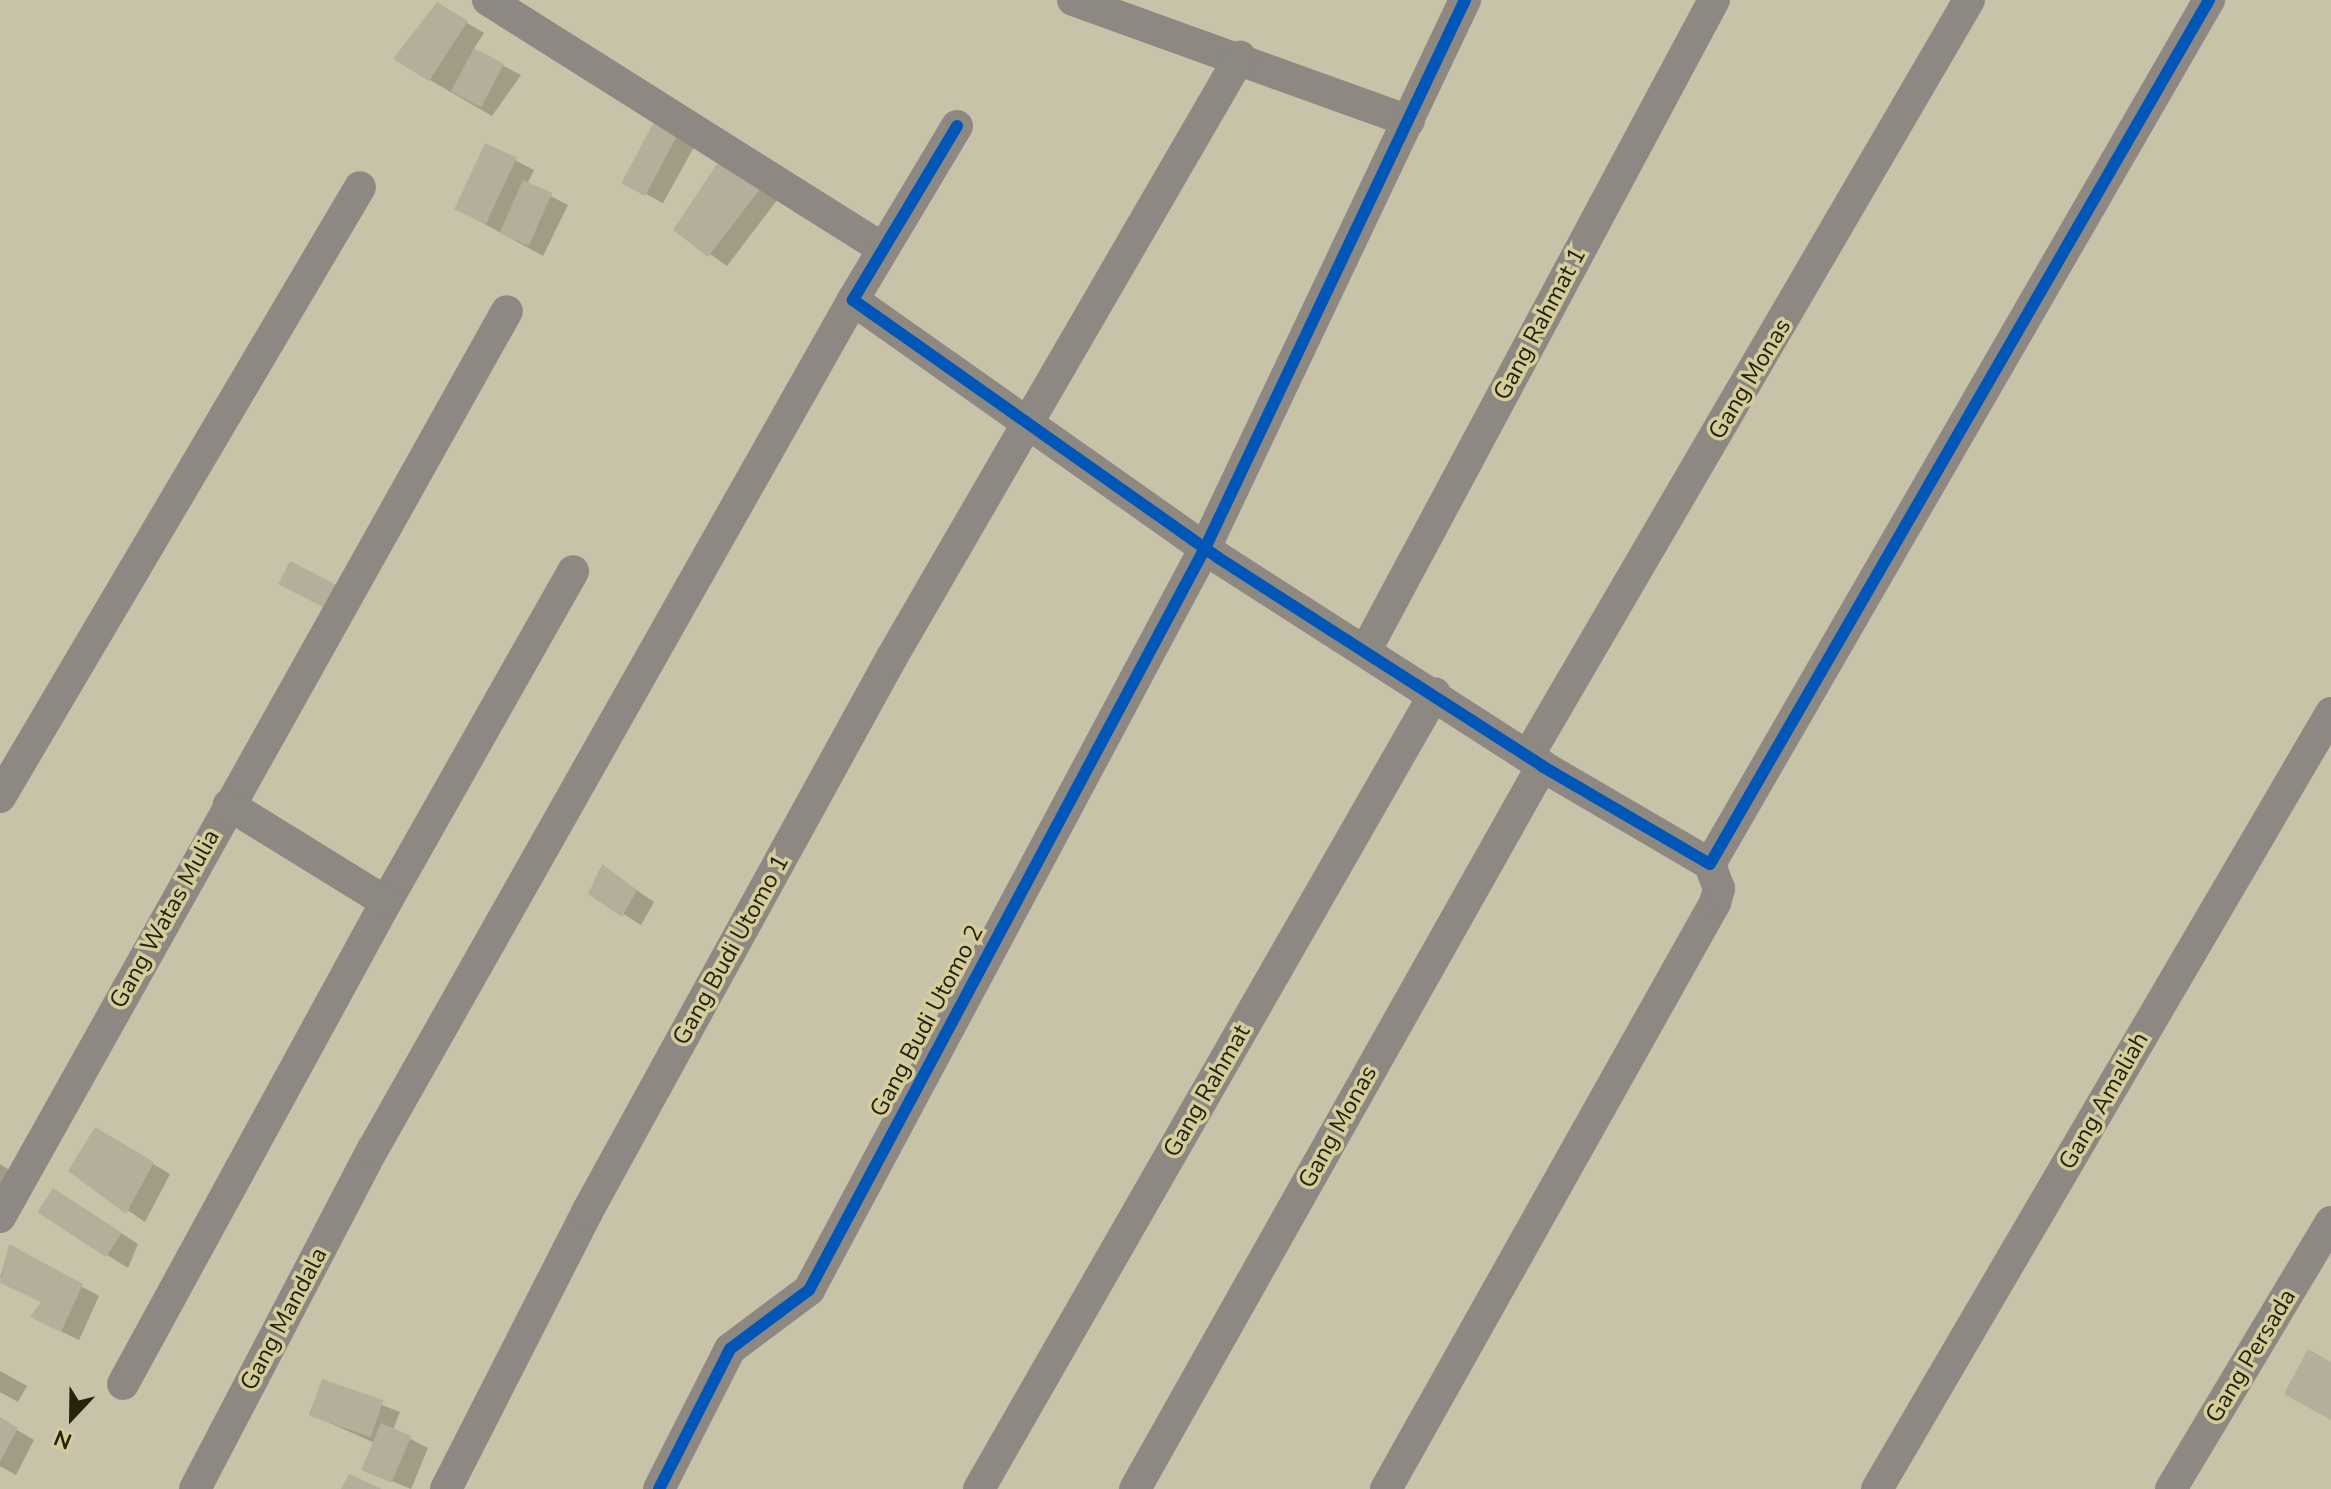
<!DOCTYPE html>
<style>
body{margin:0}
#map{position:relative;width:2331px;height:1489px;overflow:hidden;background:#c8c3a8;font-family:"Nunito Sans",sans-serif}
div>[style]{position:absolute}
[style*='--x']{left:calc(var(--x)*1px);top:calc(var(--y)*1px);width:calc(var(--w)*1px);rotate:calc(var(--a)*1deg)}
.shadow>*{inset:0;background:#0003;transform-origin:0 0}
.building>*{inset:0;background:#b5ae9a;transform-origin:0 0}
.minor>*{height:32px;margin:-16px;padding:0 16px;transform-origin:16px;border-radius:16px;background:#8e8883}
.cycleway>*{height:12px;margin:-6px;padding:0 6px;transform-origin:6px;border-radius:6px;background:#0057b8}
span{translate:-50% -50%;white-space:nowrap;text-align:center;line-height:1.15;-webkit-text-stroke:7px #d5cd9b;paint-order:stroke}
.street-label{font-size:24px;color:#26220f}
.north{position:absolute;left:32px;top:1377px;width:80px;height:80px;-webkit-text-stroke:6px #d5cd9b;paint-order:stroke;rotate:202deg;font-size:22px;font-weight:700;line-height:32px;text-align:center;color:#26220f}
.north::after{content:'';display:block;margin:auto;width:28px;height:36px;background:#26220f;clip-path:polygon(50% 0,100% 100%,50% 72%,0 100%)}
</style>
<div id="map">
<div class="shadow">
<i style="clip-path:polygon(437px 5px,484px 33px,473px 50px,521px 75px,492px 116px,430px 80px)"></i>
<i style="left:657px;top:121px;width:45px;height:69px;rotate:29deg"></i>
<i style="clip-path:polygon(486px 145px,534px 170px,527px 184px,568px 205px,543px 256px,470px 216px)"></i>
<i style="clip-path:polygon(722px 161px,781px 195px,727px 266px,676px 230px)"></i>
<i style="clip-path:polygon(603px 867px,654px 902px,641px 925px,590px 893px)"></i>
<i style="clip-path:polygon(96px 1130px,170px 1174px,145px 1222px,71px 1171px)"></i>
<i style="clip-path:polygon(0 1164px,22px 1178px,0 1211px)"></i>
<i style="clip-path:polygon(72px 1201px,138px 1244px,128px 1268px,42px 1214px)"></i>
<i style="clip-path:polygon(9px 1247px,99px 1296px,79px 1340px,50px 1326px,43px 1302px,0 1278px)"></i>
<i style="clip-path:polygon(0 1371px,27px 1386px,18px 1402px,0 1392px)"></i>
<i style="clip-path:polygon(323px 1382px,400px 1412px,393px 1430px,428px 1448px,411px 1489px,363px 1469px,375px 1443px,309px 1414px)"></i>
<i style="clip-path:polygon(0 1420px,34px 1440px,16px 1475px,0 1466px)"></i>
</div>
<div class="building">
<i style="clip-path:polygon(437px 2px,468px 21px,429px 81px,393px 59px)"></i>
<i style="left:474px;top:48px;width:34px;height:49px;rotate:28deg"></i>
<i style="left:656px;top:118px;width:27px;height:74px;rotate:28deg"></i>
<i style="left:485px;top:143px;width:35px;height:73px;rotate:25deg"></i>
<i style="clip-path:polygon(721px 158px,764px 184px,708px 257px,673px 230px)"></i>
<i style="left:523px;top:180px;width:32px;height:58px;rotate:24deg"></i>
<i style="left:290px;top:561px;width:55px;height:26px;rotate:27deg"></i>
<i style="clip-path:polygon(602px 864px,637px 890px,622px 917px,588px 894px)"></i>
<i style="clip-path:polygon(95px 1127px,154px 1162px,126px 1214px,68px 1171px)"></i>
<i style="left:53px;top:1188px;width:82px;height:29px;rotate:33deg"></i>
<i style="clip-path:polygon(9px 1244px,83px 1284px,61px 1332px,30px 1317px,41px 1302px,0 1283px)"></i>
<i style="clip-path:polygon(2308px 1349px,2331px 1362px,2331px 1420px,2284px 1394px)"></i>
<i style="left:322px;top:1379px;width:65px;height:39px;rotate:19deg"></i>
<i style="clip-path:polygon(0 1417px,18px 1428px,0 1462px)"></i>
<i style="left:381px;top:1423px;width:33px;height:51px;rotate:23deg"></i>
<i style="clip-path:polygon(349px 1474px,382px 1489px,341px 1489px)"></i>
</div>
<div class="minor">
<i style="--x:488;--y:0;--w:466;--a:32.2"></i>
<i style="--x:1073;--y:0;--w:357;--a:19.8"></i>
<i style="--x:957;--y:126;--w:203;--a:120.9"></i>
<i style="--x:853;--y:300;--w:446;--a:35.2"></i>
<i style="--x:1217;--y:557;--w:386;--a:32.7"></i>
<i style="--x:1542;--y:766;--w:194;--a:30.3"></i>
<i style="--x:1710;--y:864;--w:998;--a:-59.99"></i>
<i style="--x:1367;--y:648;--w:735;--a:-61.83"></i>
<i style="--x:1528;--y:756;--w:875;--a:-59.74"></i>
<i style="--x:0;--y:797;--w:708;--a:-59.45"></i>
<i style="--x:386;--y:902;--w:380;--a:-60.5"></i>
<i style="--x:0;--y:1217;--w:1038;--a:-60.77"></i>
<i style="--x:123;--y:1384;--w:549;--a:-61.38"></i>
<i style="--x:386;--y:902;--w:185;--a:-148.3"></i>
<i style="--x:195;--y:1489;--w:384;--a:-62.4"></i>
<i style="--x:373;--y:1149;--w:975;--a:-60.52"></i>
<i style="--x:446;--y:1489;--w:311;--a:-63"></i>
<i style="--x:587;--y:1212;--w:633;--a:-61.21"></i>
<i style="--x:892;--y:657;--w:694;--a:-59.89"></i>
<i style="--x:659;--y:1489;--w:157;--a:-63.1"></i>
<i style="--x:730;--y:1349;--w:99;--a:-36.8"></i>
<i style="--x:809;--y:1290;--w:841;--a:-61.91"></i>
<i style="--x:1205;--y:548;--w:607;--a:-64.62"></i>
<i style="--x:979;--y:1489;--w:917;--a:-60.19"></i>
<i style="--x:1135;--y:1489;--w:830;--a:-60.62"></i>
<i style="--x:1386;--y:1489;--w:672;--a:-60.69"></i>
<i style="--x:1715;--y:903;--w:15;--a:-74"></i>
<i style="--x:1719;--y:889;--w:27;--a:-110"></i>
<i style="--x:1877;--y:1489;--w:899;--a:-59.67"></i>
<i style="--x:2171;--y:1489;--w:311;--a:-59.1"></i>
</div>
<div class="cycleway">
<i style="--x:957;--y:126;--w:203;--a:120.9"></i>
<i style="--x:853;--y:300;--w:446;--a:35.2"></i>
<i style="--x:1217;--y:557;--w:386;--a:32.7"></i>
<i style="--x:1542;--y:766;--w:194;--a:30.3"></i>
<i style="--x:1710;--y:864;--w:998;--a:-59.99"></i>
<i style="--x:659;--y:1489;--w:157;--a:-63.1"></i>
<i style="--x:730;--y:1349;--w:99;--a:-36.8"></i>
<i style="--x:809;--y:1290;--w:841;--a:-61.91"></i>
<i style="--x:1205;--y:548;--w:607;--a:-64.62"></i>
</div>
<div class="street-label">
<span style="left:1540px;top:324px;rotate:-62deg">Gang Rahmat 1</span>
<span style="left:1750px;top:379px;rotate:-59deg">Gang Monas</span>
<span style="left:165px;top:919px;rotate:-61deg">Gang Watas Mulia</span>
<span style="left:731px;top:950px;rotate:-61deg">Gang Budi Utomo 1</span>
<span style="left:927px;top:1021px;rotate:-62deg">Gang Budi Utomo 2</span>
<span style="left:1207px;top:1091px;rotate:-60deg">Gang Rahmat</span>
<span style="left:2104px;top:1101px;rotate:-60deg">Gang Amaliah</span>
<span style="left:1338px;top:1127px;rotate:-61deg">Gang Monas</span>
<span style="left:284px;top:1319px;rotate:-62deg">Gang Mandala</span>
<span style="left:2251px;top:1356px;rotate:-59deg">Gang Persada</span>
</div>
<div class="north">N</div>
</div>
